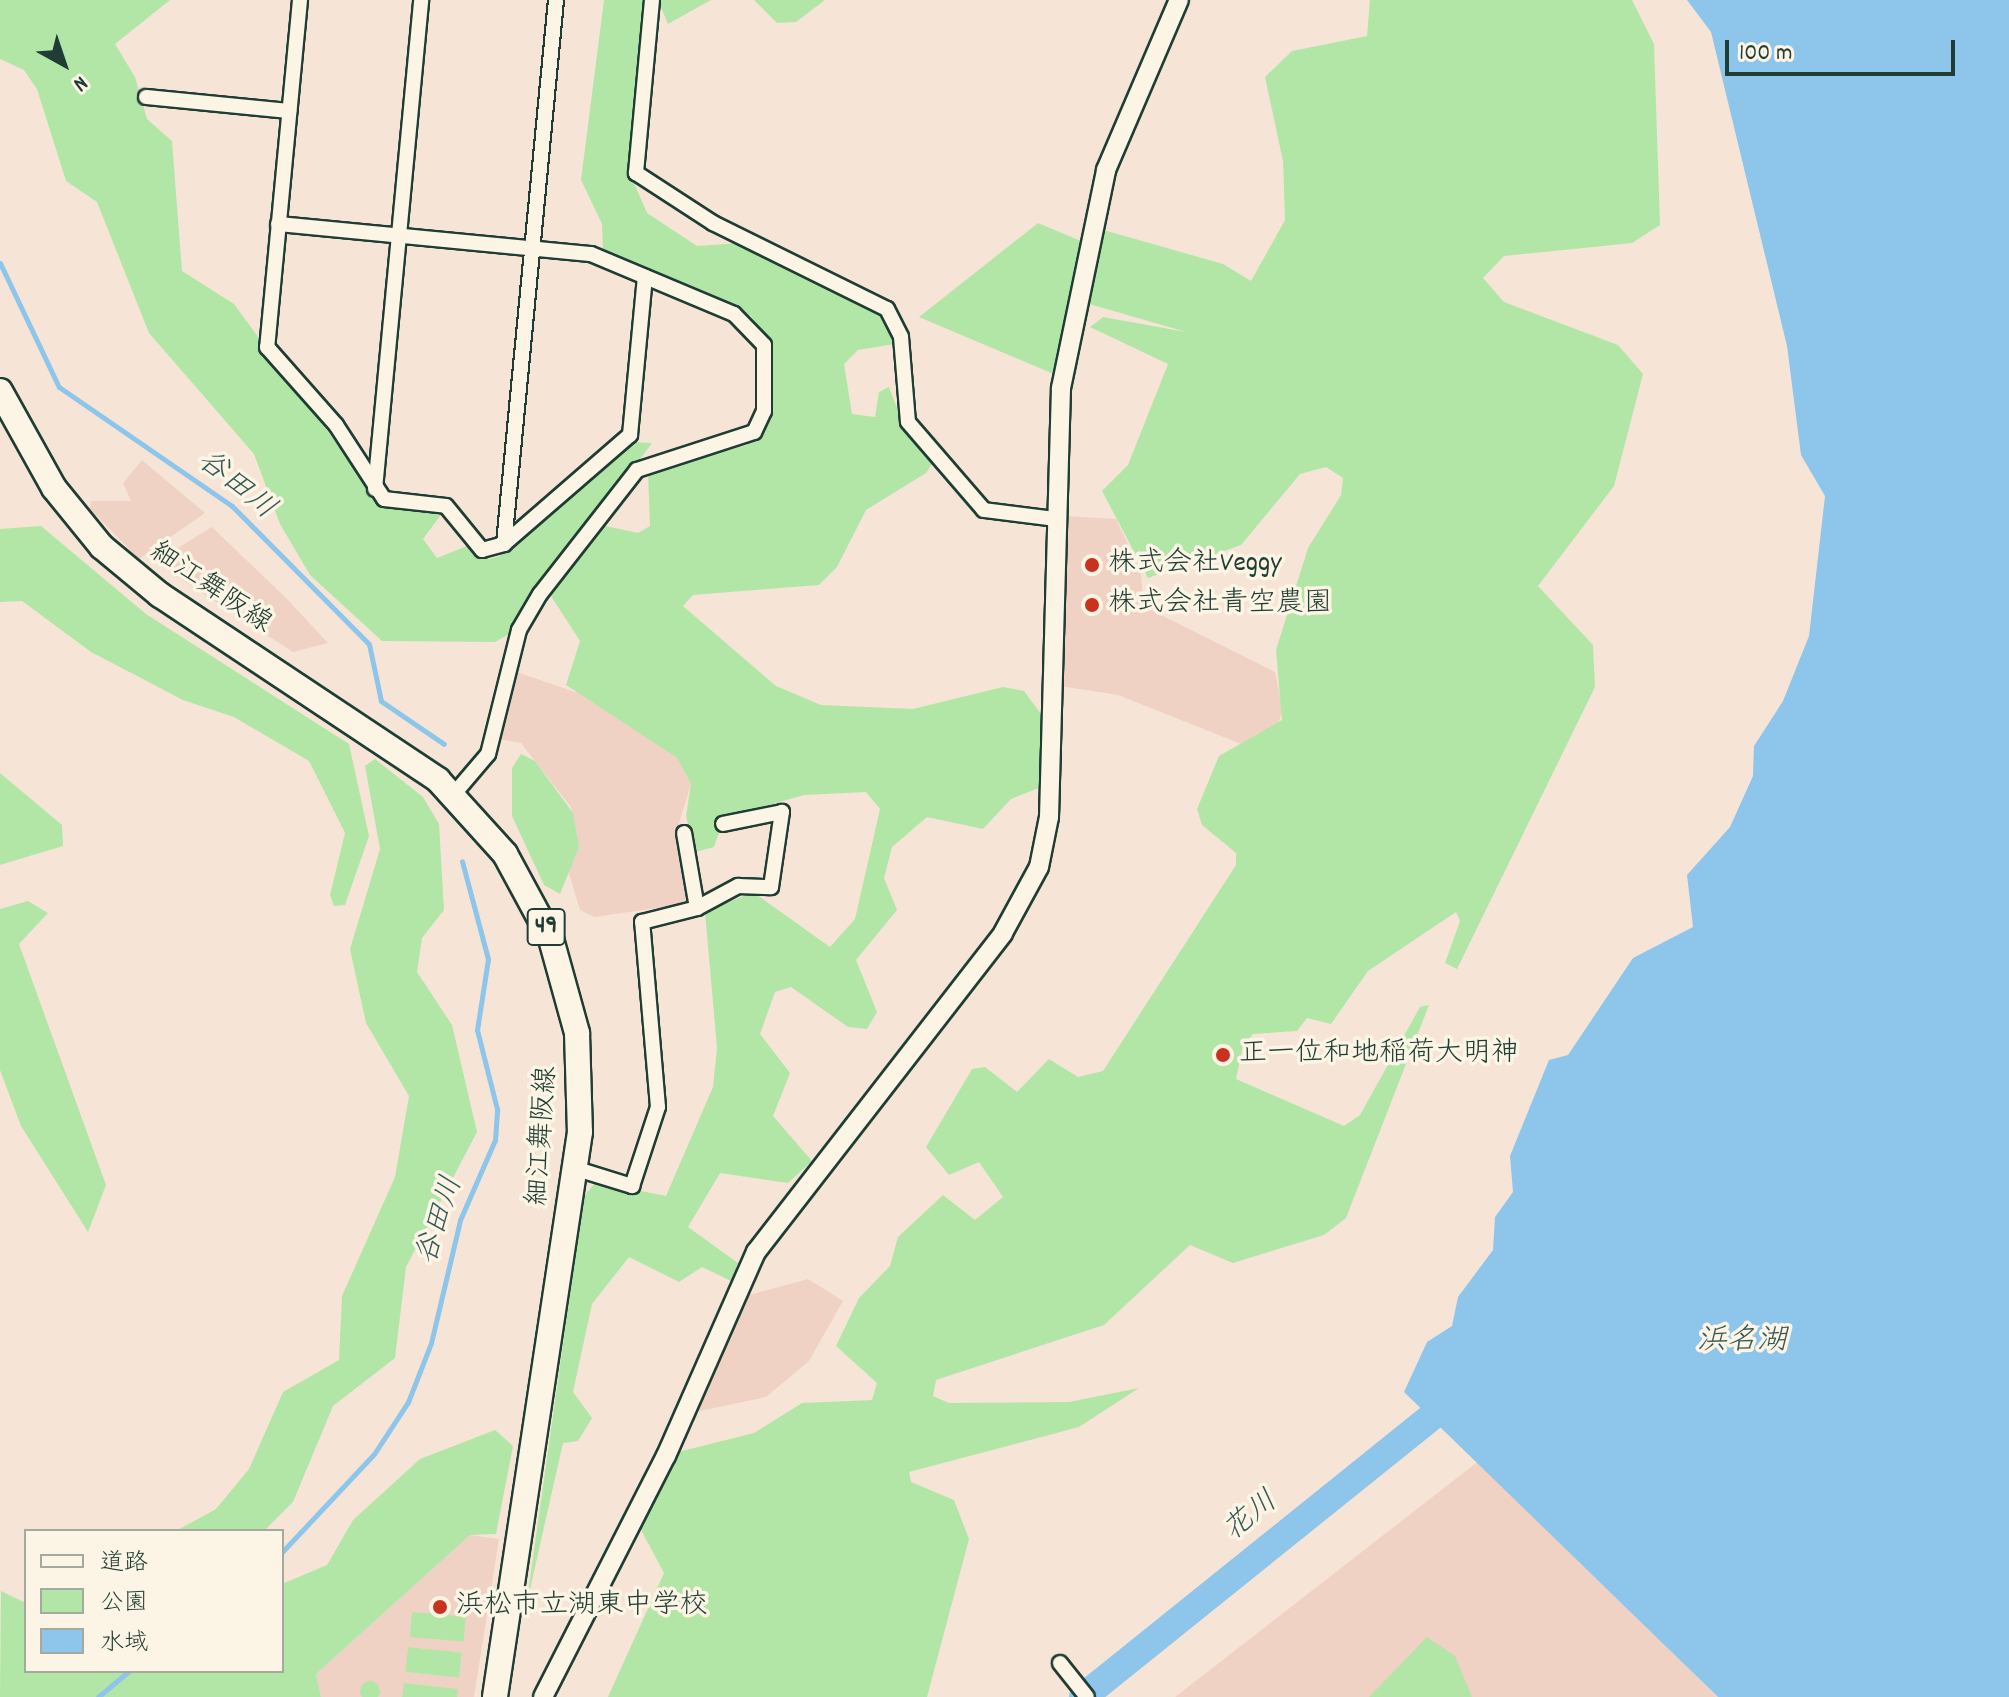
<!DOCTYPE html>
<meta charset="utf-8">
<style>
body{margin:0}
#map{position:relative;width:2009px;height:1697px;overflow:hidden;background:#f6e5d6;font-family:Dekko,"Klee One",sans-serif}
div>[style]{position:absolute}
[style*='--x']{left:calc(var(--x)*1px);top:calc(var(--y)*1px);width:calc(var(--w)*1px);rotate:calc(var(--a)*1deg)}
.built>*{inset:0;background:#efd2c4}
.green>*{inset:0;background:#b2e6a7;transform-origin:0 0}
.round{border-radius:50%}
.water>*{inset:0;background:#8dc5eb}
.stream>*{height:5px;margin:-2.5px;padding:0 2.5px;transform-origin:2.5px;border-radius:2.5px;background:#8dc5eb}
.river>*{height:28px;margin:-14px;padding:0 14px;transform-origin:14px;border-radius:14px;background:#8dc5eb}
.roads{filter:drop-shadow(2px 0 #1f3d34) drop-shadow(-2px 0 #1f3d34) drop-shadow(0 2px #1f3d34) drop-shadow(0 -2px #1f3d34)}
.minor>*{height:14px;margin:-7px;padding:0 7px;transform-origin:7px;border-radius:7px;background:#fcf5e5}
.tertiary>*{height:18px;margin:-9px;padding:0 9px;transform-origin:9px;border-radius:9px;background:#fcf5e5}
.primary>*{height:24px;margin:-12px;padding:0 12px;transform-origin:12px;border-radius:12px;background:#fcf5e5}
.dots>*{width:22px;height:22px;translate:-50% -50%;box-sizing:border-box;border:4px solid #fcf5e5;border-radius:50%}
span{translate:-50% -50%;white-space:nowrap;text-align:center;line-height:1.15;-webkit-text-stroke:7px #fcf5e5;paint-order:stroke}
.shield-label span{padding:2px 6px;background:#fcf5e5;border:2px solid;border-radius:6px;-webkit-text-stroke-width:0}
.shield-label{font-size:26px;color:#1f3d34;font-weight:700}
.poi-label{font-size:28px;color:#1f3d34}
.left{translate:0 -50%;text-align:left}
.street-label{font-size:28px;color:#1f3d34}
.water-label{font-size:30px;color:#355859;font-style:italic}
.legend{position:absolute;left:24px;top:1529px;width:260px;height:144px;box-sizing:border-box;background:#fcf5e5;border:2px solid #a4ab9e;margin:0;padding:10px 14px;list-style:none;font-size:24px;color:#1f3d34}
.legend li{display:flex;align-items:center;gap:16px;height:40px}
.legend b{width:40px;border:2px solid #a4ab9e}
.north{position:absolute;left:24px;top:24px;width:80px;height:80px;-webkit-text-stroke:6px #fcf5e5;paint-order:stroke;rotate:140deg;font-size:22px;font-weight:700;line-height:32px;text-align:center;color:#1f3d34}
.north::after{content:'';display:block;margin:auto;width:28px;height:36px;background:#1f3d34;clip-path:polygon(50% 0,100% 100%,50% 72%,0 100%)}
.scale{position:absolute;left:1725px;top:40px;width:230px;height:36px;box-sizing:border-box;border:4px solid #1f3d34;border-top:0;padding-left:10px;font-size:24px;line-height:28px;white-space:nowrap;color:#1f3d34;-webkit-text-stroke:6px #fcf5e5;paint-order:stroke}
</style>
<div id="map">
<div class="built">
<i style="clip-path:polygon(142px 460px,205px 513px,139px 559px,90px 509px,91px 501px,131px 501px,123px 483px)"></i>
<i style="clip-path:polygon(1064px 516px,1116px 519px,1141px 572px,1143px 606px,1275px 672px,1283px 711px,1276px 728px,1244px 745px,1118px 695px,1060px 686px)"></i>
<i style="clip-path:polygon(212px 527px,287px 599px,328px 643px,293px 652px,170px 572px,173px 551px)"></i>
<i style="clip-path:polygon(514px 671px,581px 694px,677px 758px,691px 784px,678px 827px,692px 903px,594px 917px,580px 910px,567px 867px,579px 847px,571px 807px,521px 743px,499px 739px)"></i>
<i style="clip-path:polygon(808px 1279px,843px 1301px,809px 1361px,766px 1397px,695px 1412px,742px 1297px)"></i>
<i style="clip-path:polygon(1480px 1460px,1717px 1697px,1175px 1697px)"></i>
<i style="clip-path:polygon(470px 1535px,499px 1539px,474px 1697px,321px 1697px,316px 1674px)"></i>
</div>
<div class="green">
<i style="clip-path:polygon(0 0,170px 0,115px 44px,135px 77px,147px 119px,172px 141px,182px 271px,234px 304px,381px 504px,443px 512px,423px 539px,437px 558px,467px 546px,489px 559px,500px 556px,630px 442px,652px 443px,509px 634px,495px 642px,382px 641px,310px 575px,280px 524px,254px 454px,149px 333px,97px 202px,66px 181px,37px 89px,24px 70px,0 59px)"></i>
<i style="clip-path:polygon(604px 0,646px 0,628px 169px,647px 213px,697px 246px,740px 243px,883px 313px,894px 344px,858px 350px,844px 364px,852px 414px,875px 417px,879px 392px,889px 387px,904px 426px,935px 459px,926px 473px,866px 510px,837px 567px,819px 585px,693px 595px,683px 606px,776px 686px,821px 705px,913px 709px,1003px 687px,1024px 691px,1044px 718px,1041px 787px,1011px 799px,983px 829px,927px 817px,892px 847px,884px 878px,897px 910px,856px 960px,877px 1012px,867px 1029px,848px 1027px,791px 987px,775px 992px,760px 1034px,790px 1073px,773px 1116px,812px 1161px,788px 1183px,720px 1173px,688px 1227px,738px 1263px,731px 1281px,702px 1267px,679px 1282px,629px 1257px,592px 1304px,573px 1392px,592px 1418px,578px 1441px,563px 1443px,526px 1607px,584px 1196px,596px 1182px,666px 1196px,713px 1087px,717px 1048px,705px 912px,753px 892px,830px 947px,855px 919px,880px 809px,866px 792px,804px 795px,724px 818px,714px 847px,695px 852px,686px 816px,691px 784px,677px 758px,566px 685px,580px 641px,549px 593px,601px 525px,638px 533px,650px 526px,648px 472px,747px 445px,769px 412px,769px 343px,751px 316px,603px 250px,602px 224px,581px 180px)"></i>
<i style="clip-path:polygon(658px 0,711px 0,668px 24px)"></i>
<i style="clip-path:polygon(754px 0,825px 0,796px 22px,777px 23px)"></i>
<i style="clip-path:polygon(1370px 0,1632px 0,1654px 44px,1660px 225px,1632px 243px,1504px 256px,1483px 278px,1504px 302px,1618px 345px,1643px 374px,1614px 486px,1538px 586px,1593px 645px,1595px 687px,1457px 969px,1445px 963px,1460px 921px,1456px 912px,1368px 971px,1331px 1024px,1307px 1018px,1297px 1031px,1253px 1034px,1243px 1046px,1236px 1079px,1344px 1126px,1360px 1115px,1420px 1007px,1429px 1005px,1346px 1218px,1324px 1235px,1233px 1263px,1190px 1245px,1104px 1325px,936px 1380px,933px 1396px,949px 1403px,1069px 1402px,1139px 1388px,1079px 1427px,909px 1472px,911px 1482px,954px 1500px,969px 1539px,927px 1697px,608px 1697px,664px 1573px,640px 1528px,678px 1452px,754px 1433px,802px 1403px,872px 1400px,877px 1383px,836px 1346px,859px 1298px,890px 1266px,898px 1237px,943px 1195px,975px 1220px,1003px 1197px,979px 1162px,949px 1175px,926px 1147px,972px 1069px,985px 1067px,1017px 1092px,1049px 1059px,1078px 1077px,1103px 1071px,1236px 865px,1236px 853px,1202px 825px,1197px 809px,1219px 756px,1282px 720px,1276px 650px,1308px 548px,1341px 495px,1343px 478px,1326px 467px,1300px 474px,1241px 545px,1148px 578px,1102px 491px,1128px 465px,1168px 364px,1090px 327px,1103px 317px,1186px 332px,1086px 303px,1100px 229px,1223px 264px,1251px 281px,1285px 220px,1283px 161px,1265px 77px,1292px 51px,1367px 36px)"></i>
<i style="clip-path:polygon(1038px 223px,1081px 241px,1056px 375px,919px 317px)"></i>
<i style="clip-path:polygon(41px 526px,146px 614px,349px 744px,369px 836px,345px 905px,334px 906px,330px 895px,345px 833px,309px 761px,234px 717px,183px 700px,91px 652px,22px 601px,0 602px,0 529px)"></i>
<i style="clip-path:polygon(521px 754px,535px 761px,573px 813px,579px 847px,560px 894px,544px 885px,512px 816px,512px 768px)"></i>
<i style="clip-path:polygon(375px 759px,423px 797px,439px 824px,444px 910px,422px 938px,417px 972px,452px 1025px,477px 1132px,406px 1267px,395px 1358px,333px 1406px,293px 1502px,264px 1531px,176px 1531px,216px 1509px,249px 1469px,283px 1392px,339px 1360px,342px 1296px,395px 1177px,409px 1096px,366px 1023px,350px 949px,380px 849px,365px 766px)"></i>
<i style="clip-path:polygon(0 773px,62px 825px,63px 846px,0 865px)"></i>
<i style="clip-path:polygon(28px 901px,48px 913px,19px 944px,106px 1185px,88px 1232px,21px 1126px,0 1070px,0 909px)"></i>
<i style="clip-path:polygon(495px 1430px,513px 1446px,496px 1534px,470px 1535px,316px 1674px,321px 1697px,0 1697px,1px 1591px,26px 1603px,26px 1671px,282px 1671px,282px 1584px,327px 1565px,353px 1520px,420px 1459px)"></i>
<i style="left:412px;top:1612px;width:54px;height:25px;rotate:5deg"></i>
<i style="clip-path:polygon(1427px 1637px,1455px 1656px,1472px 1697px,1369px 1697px)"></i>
<i style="left:408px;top:1647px;width:54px;height:25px;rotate:6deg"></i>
<i class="round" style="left:360px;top:1681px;width:20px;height:20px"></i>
<i style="clip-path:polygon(404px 1683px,458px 1689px,457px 1697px,402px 1697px)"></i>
</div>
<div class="water">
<i style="clip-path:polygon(1687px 0,2009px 0,2009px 1697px,1718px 1697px,1404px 1392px,1427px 1342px,1452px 1326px,1458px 1297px,1493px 1250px,1495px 1217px,1513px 1192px,1510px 1156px,1549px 1060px,1568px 1055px,1633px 958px,1693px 927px,1687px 875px,1730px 827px,1753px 776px,1754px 746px,1783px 701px,1809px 636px,1825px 496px,1801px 455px,1787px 346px,1711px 32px)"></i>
</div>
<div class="stream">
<i style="--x:0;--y:263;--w:137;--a:64.6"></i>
<i style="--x:59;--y:387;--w:210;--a:34.5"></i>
<i style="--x:232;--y:506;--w:194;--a:45.2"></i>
<i style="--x:369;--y:644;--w:58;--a:78.1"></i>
<i style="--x:381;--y:701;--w:76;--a:34.3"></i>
<i style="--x:282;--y:1552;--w:134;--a:-46.8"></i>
<i style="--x:374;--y:1454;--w:62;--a:-56.8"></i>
<i style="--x:408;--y:1402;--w:63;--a:-68.7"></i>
<i style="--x:431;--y:1343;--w:126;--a:-76.7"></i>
<i style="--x:460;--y:1220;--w:87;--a:-66.4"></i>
<i style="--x:495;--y:1140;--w:31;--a:-86"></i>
<i style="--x:497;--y:1109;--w:81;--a:-104.2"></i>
<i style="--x:477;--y:1030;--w:72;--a:-81.2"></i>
<i style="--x:488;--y:959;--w:101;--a:-104.9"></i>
<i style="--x:98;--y:1697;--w:40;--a:-40"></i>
</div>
<div class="river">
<i style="--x:1083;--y:1697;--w:484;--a:-38.8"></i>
</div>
<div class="roads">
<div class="minor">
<i style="--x:300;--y:0;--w:349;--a:95.4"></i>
<i style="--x:267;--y:347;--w:104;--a:48.5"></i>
<i style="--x:336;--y:425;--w:88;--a:57"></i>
<i style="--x:384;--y:499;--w:62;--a:6.4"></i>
<i style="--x:446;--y:506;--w:57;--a:50.7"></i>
<i style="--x:482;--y:550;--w:23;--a:-15"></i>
<i style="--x:504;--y:544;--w:167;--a:-40.9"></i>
<i style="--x:630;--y:435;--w:159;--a:-84.6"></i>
<i style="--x:652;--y:0;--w:174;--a:95.3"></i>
<i style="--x:636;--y:173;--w:92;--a:33"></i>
<i style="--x:713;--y:223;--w:194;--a:26.3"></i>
<i style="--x:887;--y:309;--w:31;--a:63"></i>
<i style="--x:901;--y:337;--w:85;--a:85.3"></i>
<i style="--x:908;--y:422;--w:116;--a:49.2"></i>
<i style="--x:984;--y:510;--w:72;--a:7.2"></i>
<i style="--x:146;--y:97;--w:144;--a:5.6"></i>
<i style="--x:278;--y:224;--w:314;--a:5.5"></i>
<i style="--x:591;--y:254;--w:155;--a:22.8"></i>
<i style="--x:734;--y:314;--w:43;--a:45.9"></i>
<i style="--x:764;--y:345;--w:66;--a:90"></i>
<i style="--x:764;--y:411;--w:23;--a:115"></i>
<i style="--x:754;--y:432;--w:123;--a:162"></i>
<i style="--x:637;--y:470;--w:157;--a:128"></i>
<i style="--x:540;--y:594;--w:42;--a:120.3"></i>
<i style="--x:519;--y:630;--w:128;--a:104"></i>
<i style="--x:488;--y:754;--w:52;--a:130.4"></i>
<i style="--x:375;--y:489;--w:491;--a:-84.6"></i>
<i style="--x:504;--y:544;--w:546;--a:-84.54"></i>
<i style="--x:697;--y:908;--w:47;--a:-28.2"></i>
<i style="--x:738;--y:886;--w:33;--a:2"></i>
<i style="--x:771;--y:887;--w:76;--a:-81.7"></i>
<i style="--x:782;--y:812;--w:60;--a:168.5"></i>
<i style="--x:577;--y:1169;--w:58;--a:17.2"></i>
<i style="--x:632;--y:1186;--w:83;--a:-71.8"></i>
<i style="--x:658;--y:1107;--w:186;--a:-94.9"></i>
<i style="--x:642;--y:922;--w:57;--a:-14.3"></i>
<i style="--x:697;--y:908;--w:76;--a:-99.8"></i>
<i style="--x:1060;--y:1663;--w:43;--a:51.5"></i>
</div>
<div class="tertiary">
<i style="--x:543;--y:1697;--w:271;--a:-63"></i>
<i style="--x:666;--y:1456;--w:223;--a:-66.2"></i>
<i style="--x:756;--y:1252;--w:403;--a:-52.2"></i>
<i style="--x:1003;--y:933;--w:75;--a:-61.4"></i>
<i style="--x:1039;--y:867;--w:51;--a:-78.7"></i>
<i style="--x:1049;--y:817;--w:429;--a:-88.4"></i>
<i style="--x:1061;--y:388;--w:223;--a:-78.3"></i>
<i style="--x:1106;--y:170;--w:185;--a:-66.8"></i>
</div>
<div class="primary">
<i style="--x:0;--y:391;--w:111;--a:60.9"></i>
<i style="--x:54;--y:488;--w:76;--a:50.9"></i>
<i style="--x:102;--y:547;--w:75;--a:39.6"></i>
<i style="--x:160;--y:595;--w:334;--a:33.6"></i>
<i style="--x:438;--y:780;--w:100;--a:47.8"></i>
<i style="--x:505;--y:854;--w:97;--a:61.6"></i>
<i style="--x:551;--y:939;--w:98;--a:74.5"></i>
<i style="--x:577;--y:1033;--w:99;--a:88.3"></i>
<i style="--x:580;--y:1132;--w:571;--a:98.56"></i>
</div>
</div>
<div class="dots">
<i style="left:1092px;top:565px;background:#c8321e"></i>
<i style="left:1092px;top:605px;background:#c8321e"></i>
<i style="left:1223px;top:1055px;background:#c8321e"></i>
<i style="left:440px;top:1607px;background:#c8321e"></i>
</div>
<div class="shield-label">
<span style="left:546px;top:927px">49</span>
</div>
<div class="poi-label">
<span class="left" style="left:1108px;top:565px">株式会社Veggy</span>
<span class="left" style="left:1108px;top:605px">株式会社青空農園</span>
<span class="left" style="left:1239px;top:1055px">正一位和地稲荷大明神</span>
<span class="left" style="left:456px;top:1607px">浜松市立湖東中学校</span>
</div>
<div class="street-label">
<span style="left:210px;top:589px;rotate:34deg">細江舞阪線</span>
<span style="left:544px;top:1136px;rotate:-86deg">細江舞阪線</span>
</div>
<div class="water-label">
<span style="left:235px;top:487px;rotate:39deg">谷田川</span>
<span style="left:442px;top:1221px;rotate:-72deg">谷田川</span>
<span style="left:1742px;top:1343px">浜名湖</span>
<span style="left:1252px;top:1518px;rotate:-39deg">花川</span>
</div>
<ul class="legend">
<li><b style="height:10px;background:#fcf5e5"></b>道路</li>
<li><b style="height:22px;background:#b2e6a7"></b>公園</li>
<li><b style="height:22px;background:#8dc5eb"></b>水域</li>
</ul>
<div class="north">N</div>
<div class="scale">100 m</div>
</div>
